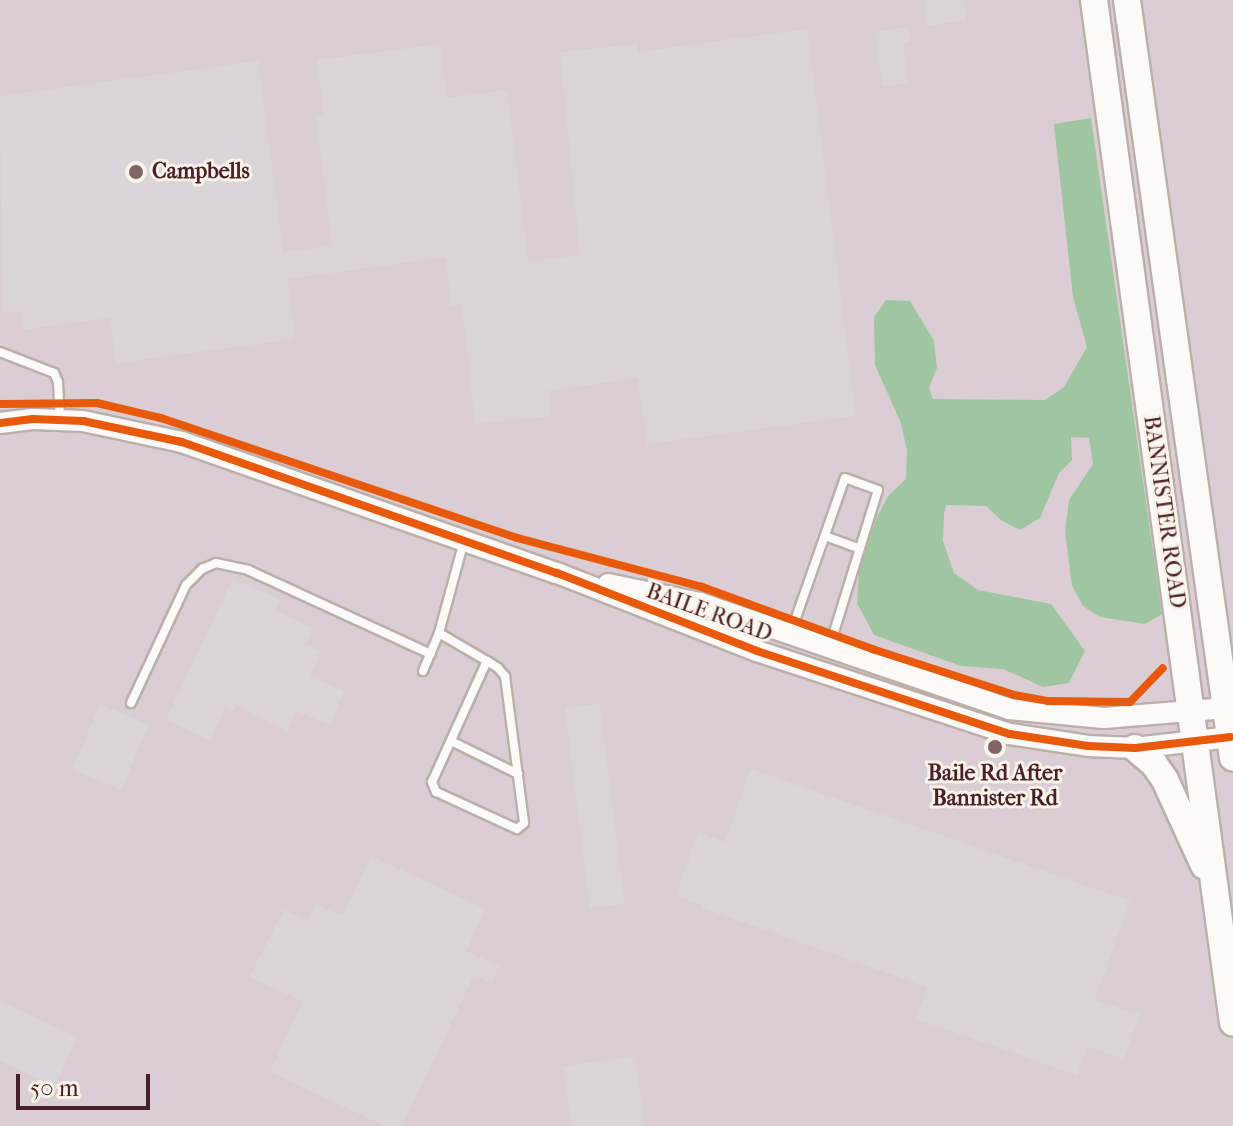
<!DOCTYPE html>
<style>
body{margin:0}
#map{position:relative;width:1233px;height:1126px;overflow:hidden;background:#eae1d4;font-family:"IM FELL French Canon",serif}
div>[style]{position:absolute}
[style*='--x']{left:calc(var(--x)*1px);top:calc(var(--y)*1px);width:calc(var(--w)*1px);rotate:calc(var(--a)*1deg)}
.industrial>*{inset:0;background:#daced4;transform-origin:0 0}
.forest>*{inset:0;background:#9fc6a1}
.building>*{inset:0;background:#dbd4d8;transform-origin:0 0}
.roads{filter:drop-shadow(2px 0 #bab0a9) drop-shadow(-2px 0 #bab0a9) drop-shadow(0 2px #bab0a9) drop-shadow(0 -2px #bab0a9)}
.service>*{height:8px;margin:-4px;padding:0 4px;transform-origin:4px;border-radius:4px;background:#fcfaf9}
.tertiary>*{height:20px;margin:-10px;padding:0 10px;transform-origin:10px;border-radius:10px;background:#fcfaf9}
.primary>*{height:26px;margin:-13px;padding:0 13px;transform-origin:13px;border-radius:13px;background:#fcfaf9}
.cycleway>*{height:8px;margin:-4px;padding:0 4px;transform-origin:4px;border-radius:4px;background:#e8590c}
.dots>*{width:22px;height:22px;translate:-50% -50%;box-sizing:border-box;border:4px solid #f7f3e8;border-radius:50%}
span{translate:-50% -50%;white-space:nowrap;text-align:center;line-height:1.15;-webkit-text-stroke:6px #f7f3e8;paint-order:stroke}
.poi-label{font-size:22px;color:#4a1f2b;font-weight:700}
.left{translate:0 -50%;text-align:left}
.street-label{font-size:22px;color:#4a1f2b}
.scale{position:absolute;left:16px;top:1074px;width:134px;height:36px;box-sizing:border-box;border:4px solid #4a1f2b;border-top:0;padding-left:10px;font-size:24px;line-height:28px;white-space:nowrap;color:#4a1f2b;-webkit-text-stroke:6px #f7f3e8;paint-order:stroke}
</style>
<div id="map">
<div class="industrial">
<i style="left:0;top:0;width:1233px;height:1126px"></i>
</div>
<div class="forest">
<i style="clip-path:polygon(1091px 118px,1162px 614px,1145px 624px,1100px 617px,1083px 606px,1072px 586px,1065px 531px,1069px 500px,1093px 464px,1089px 438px,1071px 437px,1072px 460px,1059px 473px,1040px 518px,1020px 530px,1001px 520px,986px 506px,946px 505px,944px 514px,943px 541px,954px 573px,978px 590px,1051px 604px,1085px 651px,1069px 683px,1043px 687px,1003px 669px,961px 666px,874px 635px,857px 603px,859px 570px,877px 517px,888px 496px,906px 479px,907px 451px,901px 423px,875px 365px,874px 317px,886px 300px,910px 301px,934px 341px,937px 368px,929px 388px,933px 399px,1045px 400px,1064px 387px,1087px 347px,1073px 297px,1054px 124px)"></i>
</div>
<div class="building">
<i style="clip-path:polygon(924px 0,963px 0,966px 20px,928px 26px)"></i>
<i style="clip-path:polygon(908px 27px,910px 42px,903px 43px,908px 83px,883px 87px,875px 32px)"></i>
<i style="clip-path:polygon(807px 29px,856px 416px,647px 444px,638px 378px,548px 391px,551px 416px,475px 424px,462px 304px,451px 306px,446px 257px,287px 279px,295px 339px,116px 363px,110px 318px,22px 330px,20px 311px,2px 313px,0 96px,258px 61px,283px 252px,332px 246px,316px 115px,324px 114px,317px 60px,440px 44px,447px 98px,507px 90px,528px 261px,580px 255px,560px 52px,637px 44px,638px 52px)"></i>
<i style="clip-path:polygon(233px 578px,280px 600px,275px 610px,313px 629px,306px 644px,321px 651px,310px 677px,344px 691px,330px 725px,296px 711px,288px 731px,236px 705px,234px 712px,225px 707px,210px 740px,166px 720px)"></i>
<i style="left:100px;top:704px;width:53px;height:71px;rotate:23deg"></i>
<i style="left:600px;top:704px;width:201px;height:35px;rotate:83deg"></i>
<i style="clip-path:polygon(751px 769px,1130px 901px,1095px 1000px,1140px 1015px,1124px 1059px,1087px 1046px,1077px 1075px,916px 1019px,927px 987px,702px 908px,703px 905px,676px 896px,698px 832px,725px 842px)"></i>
<i style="clip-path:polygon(371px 856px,486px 909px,466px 951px,499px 966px,491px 983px,474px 975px,402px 1126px,385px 1126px,270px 1072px,303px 1001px,249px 977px,284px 910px,308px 920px,315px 904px,343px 916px)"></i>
<i style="clip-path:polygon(0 1001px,78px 1037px,55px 1086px,0 1061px)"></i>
<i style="clip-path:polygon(635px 1056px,644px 1126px,571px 1126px,563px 1066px)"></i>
</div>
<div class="roads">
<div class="service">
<i style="--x:0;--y:352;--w:58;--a:21.3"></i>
<i style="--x:54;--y:373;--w:10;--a:66"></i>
<i style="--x:58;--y:382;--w:38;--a:87"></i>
<i style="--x:825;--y:536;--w:35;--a:20"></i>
<i style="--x:791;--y:632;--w:163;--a:-70.7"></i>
<i style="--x:845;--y:478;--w:35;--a:20"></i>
<i style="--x:878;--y:490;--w:165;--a:107.2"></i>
<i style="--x:439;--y:633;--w:56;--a:30.3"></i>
<i style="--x:487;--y:661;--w:13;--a:32"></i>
<i style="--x:498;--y:668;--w:11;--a:49"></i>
<i style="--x:505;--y:676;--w:148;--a:82.6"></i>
<i style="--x:524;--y:823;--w:9;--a:139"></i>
<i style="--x:517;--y:829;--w:89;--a:-155.4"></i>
<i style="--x:436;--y:792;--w:11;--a:-112"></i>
<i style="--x:432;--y:782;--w:133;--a:-65.6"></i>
<i style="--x:423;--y:671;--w:41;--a:-67.2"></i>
<i style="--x:439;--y:633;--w:95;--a:-74.8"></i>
<i style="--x:131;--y:703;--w:130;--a:-65"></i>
<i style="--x:186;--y:585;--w:23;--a:-45"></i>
<i style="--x:202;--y:569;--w:15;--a:-23"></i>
<i style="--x:216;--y:563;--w:33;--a:12"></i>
<i style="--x:248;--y:570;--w:201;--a:24.7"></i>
<i style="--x:451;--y:741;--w:75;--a:26.2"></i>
</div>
<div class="tertiary">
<i style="--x:0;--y:423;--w:33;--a:-7"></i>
<i style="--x:33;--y:419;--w:50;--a:2.3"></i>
<i style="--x:83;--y:421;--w:101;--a:12"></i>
<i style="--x:182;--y:442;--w:397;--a:19.3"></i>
<i style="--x:557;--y:573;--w:215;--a:21.3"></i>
<i style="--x:757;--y:651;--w:266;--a:18.2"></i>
<i style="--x:1010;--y:734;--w:79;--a:8.7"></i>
<i style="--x:1088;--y:746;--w:47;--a:2.4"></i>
<i style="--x:1135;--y:748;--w:96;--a:-6.6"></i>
<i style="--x:608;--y:584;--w:94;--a:11.7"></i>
<i style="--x:700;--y:603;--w:327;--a:18.9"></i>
<i style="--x:1009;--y:709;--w:95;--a:5.4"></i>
<i style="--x:1104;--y:718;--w:122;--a:-4.7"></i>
</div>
<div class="primary">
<i style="--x:1094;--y:0;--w:1032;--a:82.26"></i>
<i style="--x:1127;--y:0;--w:765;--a:82.04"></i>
<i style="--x:1135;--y:748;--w:25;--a:40"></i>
<i style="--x:1154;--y:764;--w:19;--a:55"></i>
<i style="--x:1165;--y:780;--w:94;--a:65.4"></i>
</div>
</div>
<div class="cycleway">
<i style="--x:0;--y:404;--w:97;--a:-0.6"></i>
<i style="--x:97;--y:403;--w:66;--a:13.2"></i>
<i style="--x:161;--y:418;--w:376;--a:18.6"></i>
<i style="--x:517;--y:538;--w:191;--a:14.8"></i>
<i style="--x:702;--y:587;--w:181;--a:20"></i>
<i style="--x:872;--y:649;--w:149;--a:17.9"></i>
<i style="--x:1014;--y:695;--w:35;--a:10"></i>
<i style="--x:1048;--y:701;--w:82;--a:0.7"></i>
<i style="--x:1130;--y:702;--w:47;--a:-45.9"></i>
<i style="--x:0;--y:423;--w:33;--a:-7"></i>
<i style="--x:33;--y:419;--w:50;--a:2.3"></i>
<i style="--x:83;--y:421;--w:101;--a:12"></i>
<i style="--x:182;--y:442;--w:397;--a:19.3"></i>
<i style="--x:557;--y:573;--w:215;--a:21.3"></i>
<i style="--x:757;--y:651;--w:266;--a:18.2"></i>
<i style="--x:1010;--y:734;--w:79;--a:8.7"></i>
<i style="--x:1088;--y:746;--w:47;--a:2.4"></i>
<i style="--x:1135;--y:748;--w:96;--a:-6.6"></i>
</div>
<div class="dots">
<i style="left:136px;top:172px;background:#826366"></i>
<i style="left:995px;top:747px;background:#826366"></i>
</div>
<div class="poi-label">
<span class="left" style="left:152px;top:172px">Campbells</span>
<span style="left:995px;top:786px">Baile Rd After<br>Bannister Rd</span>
</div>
<div class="street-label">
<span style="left:1164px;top:512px;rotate:82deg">BANNISTER ROAD</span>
<span style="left:709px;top:613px;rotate:20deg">BAILE ROAD</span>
</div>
<div class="scale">50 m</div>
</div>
